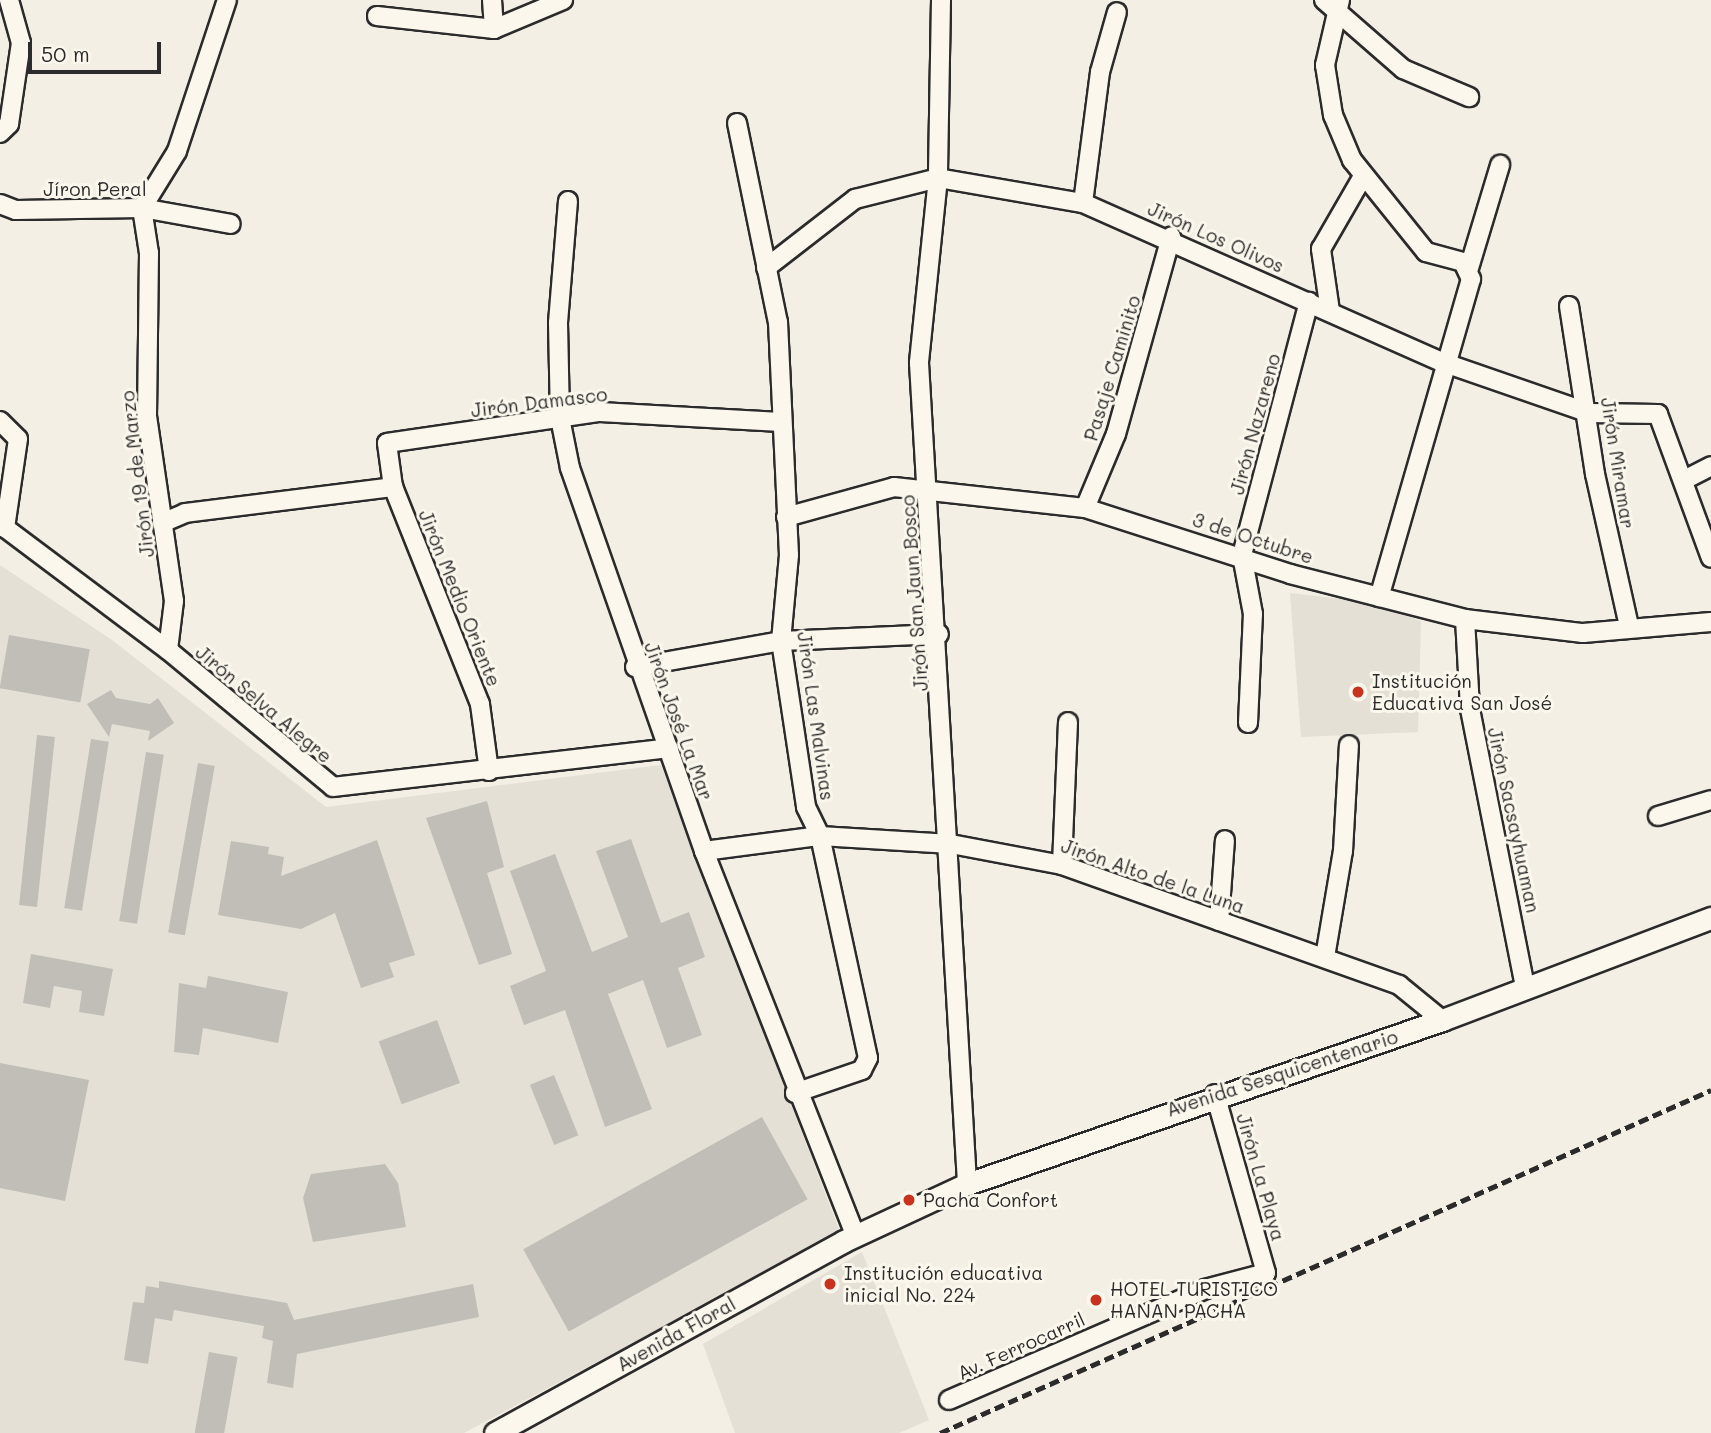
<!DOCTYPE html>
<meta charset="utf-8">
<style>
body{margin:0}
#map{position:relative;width:1711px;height:1433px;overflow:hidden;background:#f3efe4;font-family:Mali,sans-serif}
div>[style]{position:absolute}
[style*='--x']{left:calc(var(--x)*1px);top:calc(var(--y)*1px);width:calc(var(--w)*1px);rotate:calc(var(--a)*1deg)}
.built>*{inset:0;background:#e4e0d6}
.building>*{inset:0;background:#c0beb6;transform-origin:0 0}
.roads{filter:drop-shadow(2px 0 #2b2b2b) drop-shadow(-2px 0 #2b2b2b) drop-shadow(0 2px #2b2b2b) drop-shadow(0 -2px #2b2b2b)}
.minor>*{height:18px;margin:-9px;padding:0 9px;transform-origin:9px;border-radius:9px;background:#fbf7ec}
.tertiary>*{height:21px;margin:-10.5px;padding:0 10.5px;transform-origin:10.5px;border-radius:10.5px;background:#fbf7ec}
.rail>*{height:5px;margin-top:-2.5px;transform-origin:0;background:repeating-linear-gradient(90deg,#2b2b2b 0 10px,transparent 0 15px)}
.dots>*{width:19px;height:19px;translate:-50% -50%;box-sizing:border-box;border:4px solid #fbf7ec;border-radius:50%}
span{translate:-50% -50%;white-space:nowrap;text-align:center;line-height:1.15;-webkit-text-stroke:6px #fbf7ec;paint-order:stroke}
.street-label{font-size:19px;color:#2b2b2b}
.poi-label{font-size:19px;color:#2b2b2b}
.left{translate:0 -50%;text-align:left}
.scale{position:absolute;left:28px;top:42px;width:133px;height:32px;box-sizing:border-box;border:4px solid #2b2b2b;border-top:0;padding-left:9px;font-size:21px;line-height:24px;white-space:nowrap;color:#2b2b2b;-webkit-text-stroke:5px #fbf7ec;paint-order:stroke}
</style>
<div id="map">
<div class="built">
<i style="clip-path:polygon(0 565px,112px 640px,326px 807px,661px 765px,840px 1232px,464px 1433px,0 1433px)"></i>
<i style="clip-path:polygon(1290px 593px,1368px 602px,1421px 621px,1418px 732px,1301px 737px)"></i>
<i style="clip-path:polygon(862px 1252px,929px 1420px,899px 1433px,735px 1433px,703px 1344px)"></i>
</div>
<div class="building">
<i style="left:9px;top:635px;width:82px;height:54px;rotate:10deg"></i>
<i style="clip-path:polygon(111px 690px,116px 698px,150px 704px,158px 698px,174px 723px,148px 741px,150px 731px,112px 724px,109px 737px,87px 704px)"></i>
<i style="left:37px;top:735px;width:18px;height:171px;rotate:6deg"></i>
<i style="left:91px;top:739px;width:18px;height:171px;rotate:9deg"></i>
<i style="left:146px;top:752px;width:18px;height:171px;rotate:9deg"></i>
<i style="left:198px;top:763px;width:17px;height:172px;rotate:10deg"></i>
<i style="clip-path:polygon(487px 801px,504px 867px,487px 873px,512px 954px,479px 965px,426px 818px)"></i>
<i style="clip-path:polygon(631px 839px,661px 923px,689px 912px,705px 957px,678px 968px,702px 1035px,667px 1048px,643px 980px,608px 994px,652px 1109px,605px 1127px,565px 1010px,524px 1025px,510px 986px,546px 971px,510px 871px,555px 854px,592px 952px,628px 937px,596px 851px)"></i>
<i style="clip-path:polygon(377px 840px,415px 955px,389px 963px,394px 977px,361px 988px,335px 913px,301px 929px,218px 915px,231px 841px,269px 847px,268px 854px,284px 857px,281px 876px)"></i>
<i style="clip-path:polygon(31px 954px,113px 969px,104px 1016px,79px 1012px,82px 991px,54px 986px,50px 1008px,23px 1003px)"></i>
<i style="clip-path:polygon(208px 976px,288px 992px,278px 1043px,203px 1028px,199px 1055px,174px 1052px,179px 983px,206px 988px)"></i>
<i style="left:437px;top:1020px;width:67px;height:62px;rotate:70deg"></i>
<i style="clip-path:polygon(0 1063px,89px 1080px,65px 1201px,0 1188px)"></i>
<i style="left:554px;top:1075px;width:65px;height:26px;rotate:68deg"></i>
<i style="left:762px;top:1117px;width:94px;height:273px;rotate:61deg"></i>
<i style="clip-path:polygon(385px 1164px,398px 1183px,406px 1227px,313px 1242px,303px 1198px,311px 1174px)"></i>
<i style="clip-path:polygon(159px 1281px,287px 1303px,294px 1320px,473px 1284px,479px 1317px,297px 1354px,293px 1388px,267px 1383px,273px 1341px,262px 1338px,264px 1326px,174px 1310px,172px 1321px,155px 1318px,148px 1364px,124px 1360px,133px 1302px,144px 1303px,146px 1286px,159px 1288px)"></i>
<i style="left:209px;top:1352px;width:29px;height:82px;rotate:10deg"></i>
</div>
<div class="roads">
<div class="minor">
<i style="--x:492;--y:0;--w:29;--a:86"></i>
<i style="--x:941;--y:0;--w:178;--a:91"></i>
<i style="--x:938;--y:178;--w:186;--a:95.9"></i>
<i style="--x:919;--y:363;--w:822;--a:86.65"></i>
<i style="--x:1324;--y:0;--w:105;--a:41.1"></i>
<i style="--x:1403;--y:69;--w:72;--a:23"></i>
<i style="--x:1340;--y:0;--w:67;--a:103"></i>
<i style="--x:1325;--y:65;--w:51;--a:80.9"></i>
<i style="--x:1333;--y:115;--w:49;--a:67.1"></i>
<i style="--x:1352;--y:160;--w:118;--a:51.2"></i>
<i style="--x:1426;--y:252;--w:38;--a:15"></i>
<i style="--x:1463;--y:262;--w:19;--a:65"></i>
<i style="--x:1471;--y:279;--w:331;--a:106.1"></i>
<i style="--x:377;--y:16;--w:118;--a:6.3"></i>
<i style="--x:494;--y:29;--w:75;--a:-22.8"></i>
<i style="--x:737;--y:123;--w:203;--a:78.4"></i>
<i style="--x:778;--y:322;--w:233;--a:87.3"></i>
<i style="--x:789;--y:555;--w:86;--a:95.3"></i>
<i style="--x:781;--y:641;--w:168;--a:81.4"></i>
<i style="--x:806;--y:807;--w:32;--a:64"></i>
<i style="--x:820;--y:836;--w:227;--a:77.8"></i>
<i style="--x:868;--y:1058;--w:13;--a:117"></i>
<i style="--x:862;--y:1070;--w:71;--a:161.1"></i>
<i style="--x:0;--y:133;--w:13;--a:-45"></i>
<i style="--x:9;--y:124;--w:82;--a:-81.6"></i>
<i style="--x:21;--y:43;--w:45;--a:-105.6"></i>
<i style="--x:568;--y:201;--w:122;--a:94.7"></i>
<i style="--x:558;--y:323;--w:95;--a:88.8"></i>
<i style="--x:560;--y:418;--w:51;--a:78.7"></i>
<i style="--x:570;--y:468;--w:406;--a:70.7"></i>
<i style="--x:704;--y:851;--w:414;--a:68.5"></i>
<i style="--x:1083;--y:203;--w:132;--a:-82.6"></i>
<i style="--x:1100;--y:72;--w:62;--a:-74.2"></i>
<i style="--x:0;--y:204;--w:17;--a:21"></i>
<i style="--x:16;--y:210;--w:126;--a:-0.9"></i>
<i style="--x:142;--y:208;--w:90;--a:10.2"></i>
<i style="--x:142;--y:208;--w:46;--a:81.2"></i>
<i style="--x:149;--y:253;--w:163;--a:90.7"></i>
<i style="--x:147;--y:416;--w:187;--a:81.7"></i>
<i style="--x:174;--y:601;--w:49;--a:97"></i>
<i style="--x:142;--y:208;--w:67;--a:-58.4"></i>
<i style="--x:177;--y:151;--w:159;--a:-71.7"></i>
<i style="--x:766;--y:268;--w:113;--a:-37.8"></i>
<i style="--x:855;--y:199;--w:86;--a:-14.2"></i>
<i style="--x:938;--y:178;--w:147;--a:9.8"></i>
<i style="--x:1083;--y:203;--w:393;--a:23.9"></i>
<i style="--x:1442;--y:362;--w:156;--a:19.1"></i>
<i style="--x:1589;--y:413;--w:69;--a:0.8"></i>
<i style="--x:1658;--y:414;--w:153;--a:69.8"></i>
<i style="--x:1469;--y:268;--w:108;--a:-73.2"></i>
<i style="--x:1569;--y:306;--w:170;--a:81.2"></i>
<i style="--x:1595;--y:474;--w:156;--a:77.4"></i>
<i style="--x:1330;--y:311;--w:63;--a:-98.3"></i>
<i style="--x:1321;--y:249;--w:82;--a:-60"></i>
<i style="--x:0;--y:421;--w:25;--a:45"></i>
<i style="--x:18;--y:439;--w:90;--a:98.3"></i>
<i style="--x:1686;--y:479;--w:28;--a:-27"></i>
<i style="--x:1085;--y:508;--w:80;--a:-67.3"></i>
<i style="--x:1116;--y:434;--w:205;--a:-74.4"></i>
<i style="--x:786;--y:517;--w:112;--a:-15.5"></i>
<i style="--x:894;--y:487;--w:192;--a:6.3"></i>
<i style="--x:1085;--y:508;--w:215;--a:17.8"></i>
<i style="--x:1290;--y:574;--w:181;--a:14.4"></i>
<i style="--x:1465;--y:619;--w:119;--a:6.8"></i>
<i style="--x:1583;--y:633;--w:128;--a:-4.9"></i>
<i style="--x:162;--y:523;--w:25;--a:-23"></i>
<i style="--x:185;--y:513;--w:210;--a:-7.1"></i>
<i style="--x:0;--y:524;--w:210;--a:36.9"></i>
<i style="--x:168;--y:650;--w:214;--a:39.7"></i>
<i style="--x:333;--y:787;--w:338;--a:-6.6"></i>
<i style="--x:1465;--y:619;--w:90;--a:86.8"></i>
<i style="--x:1470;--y:709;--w:284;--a:78.8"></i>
<i style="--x:635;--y:667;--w:148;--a:-10.1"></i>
<i style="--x:781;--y:641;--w:158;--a:-2.5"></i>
<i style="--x:1248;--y:723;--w:109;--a:-87.4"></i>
<i style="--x:1253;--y:614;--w:60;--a:-100.6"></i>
<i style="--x:1242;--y:555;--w:262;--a:-75.2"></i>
<i style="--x:489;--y:771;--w:68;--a:-97.7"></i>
<i style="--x:480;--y:704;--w:234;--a:-111.8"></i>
<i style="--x:393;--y:487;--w:44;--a:-97.8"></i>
<i style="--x:387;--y:443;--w:215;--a:-8.3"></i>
<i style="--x:600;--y:412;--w:181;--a:3.2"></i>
<i style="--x:1658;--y:816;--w:55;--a:-16.8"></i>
<i style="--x:704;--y:851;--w:117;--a:-7.4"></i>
<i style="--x:820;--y:836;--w:131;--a:3.5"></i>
<i style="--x:951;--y:844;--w:113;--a:10.7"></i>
<i style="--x:1062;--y:865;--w:358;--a:19.6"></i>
<i style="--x:1399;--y:985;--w:55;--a:39.1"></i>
<i style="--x:1062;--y:865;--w:143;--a:-87.6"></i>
<i style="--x:1219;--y:921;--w:81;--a:-85.8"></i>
<i style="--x:1325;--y:957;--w:108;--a:-80.4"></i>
<i style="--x:1343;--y:851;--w:106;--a:-86.8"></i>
<i style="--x:949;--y:1400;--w:279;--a:-23.4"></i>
<i style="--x:1205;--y:1289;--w:63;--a:-14.7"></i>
<i style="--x:1266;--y:1273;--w:186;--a:-105.9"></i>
</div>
<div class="tertiary">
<i style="--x:495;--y:1433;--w:398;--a:-28.8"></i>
<i style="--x:844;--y:1241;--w:136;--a:-24.9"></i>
<i style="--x:967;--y:1184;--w:503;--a:-19.05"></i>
<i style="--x:1442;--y:1020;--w:288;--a:-20.8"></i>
</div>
</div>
<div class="rail">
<i style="--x:940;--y:1433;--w:844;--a:-23.98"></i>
</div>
<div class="dots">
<i style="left:1358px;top:692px;background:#c8321e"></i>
<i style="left:909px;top:1200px;background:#c8321e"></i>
<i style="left:830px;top:1284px;background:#c8321e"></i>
<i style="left:1096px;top:1300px;background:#c8321e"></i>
</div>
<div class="street-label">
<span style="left:95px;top:189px">Jíron Peral</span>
<span style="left:1216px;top:237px;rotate:24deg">Jirón Los Olivos</span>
<span style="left:1112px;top:368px;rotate:-73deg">Pasaje Caminito</span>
<span style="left:539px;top:402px;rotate:-7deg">Jirón Damasco</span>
<span style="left:1255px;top:424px;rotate:-75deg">Jirón Nazareno</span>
<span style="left:1618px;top:463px;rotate:81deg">Jirón Miramar</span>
<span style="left:137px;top:474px;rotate:-97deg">Jirón 19 de Marzo</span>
<span style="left:1253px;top:538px;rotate:18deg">3 de Octubre</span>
<span style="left:914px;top:593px;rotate:-94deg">Jirón San Jaun Bosco</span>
<span style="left:460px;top:598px;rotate:68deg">Jirón Medio Oriente</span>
<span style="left:264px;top:704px;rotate:40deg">Jirón Selva Alegre</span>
<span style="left:816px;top:716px;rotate:82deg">Jirón Las Malvinas</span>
<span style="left:679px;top:721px;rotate:70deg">Jirón José La Mar</span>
<span style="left:1514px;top:820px;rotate:78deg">Jirón Sacsayhuaman</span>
<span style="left:1153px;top:876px;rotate:19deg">Jirón Alto de la Luna</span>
<span style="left:1282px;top:1073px;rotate:-18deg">Avenida Sesquicentenario</span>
<span style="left:1261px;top:1177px;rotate:74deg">Jirón La Playa</span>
<span style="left:676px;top:1334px;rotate:-29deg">Avenida Floral</span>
<span style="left:1021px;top:1346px;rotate:-24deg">Av. Ferrocarril</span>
</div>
<div class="poi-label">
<span class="left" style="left:1372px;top:692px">Institución<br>Educativa San José</span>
<span class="left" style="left:923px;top:1200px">Pacha Confort</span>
<span class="left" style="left:844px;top:1284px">Institución educativa<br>inicial No. 224</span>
<span class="left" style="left:1110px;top:1300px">HOTEL TURISTICO<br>HANAN PACHA</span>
</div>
<div class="scale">50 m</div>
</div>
